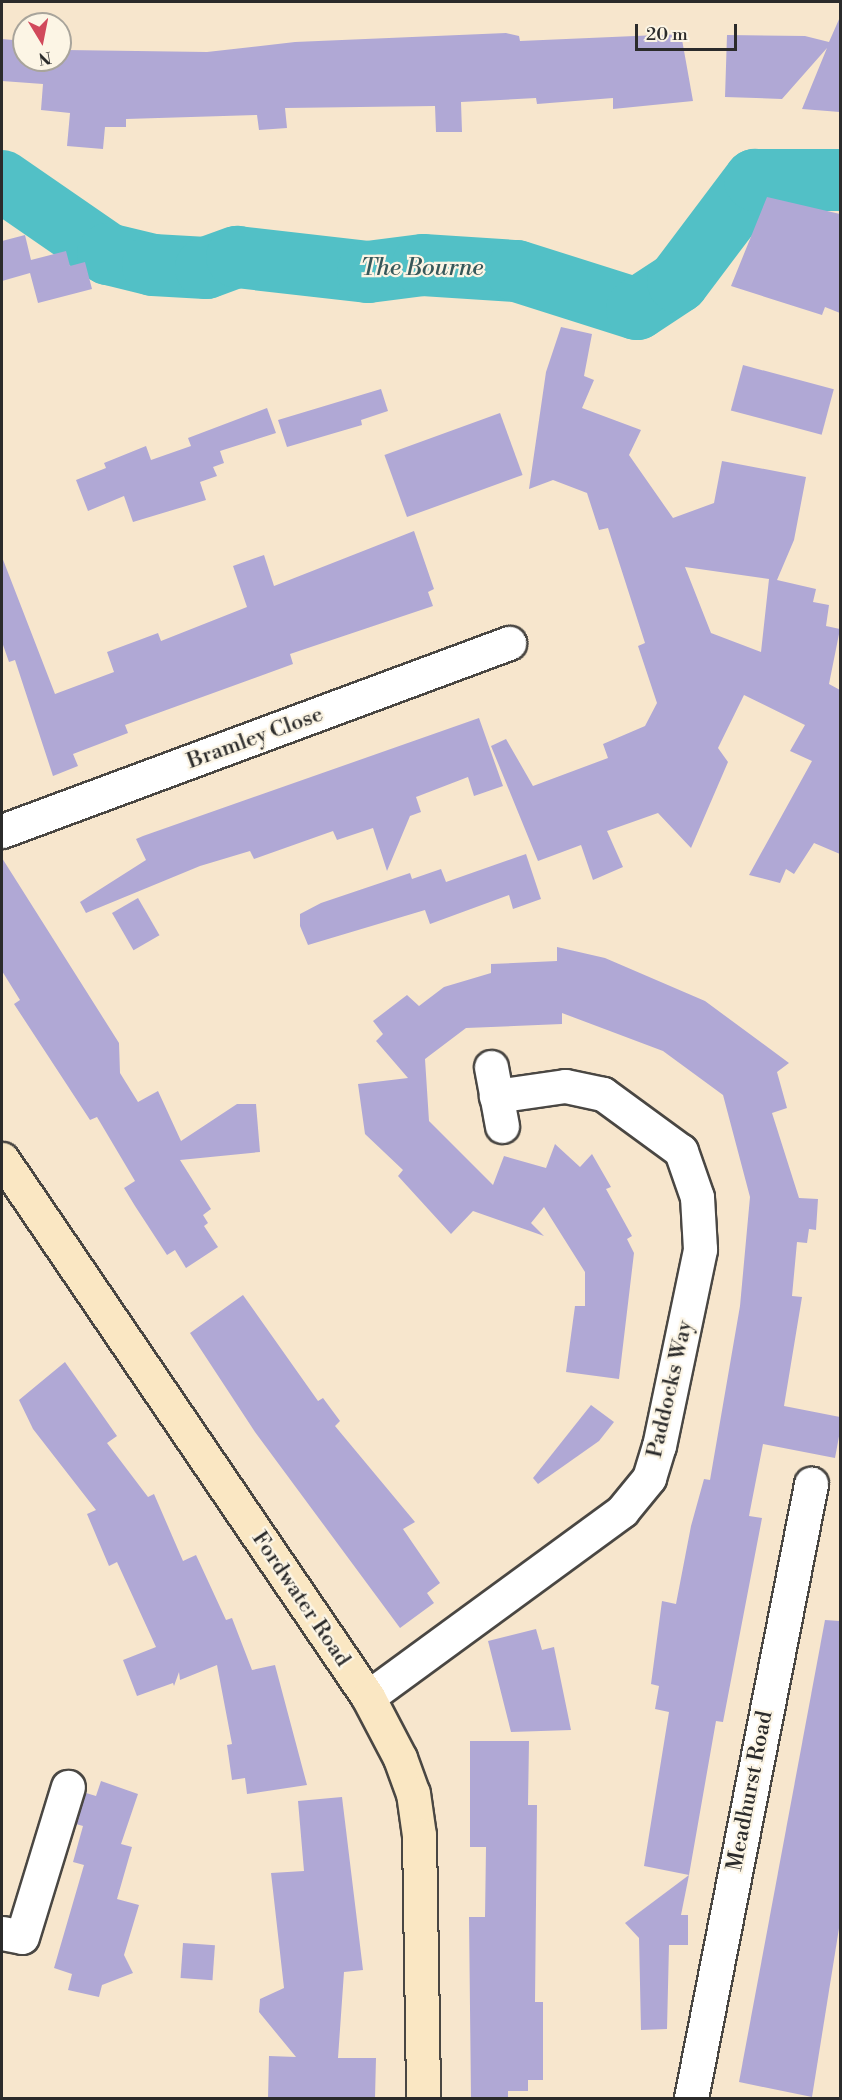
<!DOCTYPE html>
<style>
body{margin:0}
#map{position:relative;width:842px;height:2100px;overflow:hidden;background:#f7e6cd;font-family:"Libre Bodoni",serif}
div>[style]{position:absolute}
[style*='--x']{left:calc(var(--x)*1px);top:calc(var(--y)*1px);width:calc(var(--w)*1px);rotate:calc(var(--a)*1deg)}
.river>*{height:62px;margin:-31px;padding:0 31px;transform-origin:31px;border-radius:31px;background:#52c0c6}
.building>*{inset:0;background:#b0a8d5;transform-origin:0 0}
.roads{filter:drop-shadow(2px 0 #4a4743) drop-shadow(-2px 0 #4a4743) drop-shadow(0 2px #4a4743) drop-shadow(0 -2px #4a4743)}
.minor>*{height:33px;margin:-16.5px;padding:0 16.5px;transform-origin:16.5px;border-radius:16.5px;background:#fff}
.secondary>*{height:33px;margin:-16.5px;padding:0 16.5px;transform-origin:16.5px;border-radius:16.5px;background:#fae7c3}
span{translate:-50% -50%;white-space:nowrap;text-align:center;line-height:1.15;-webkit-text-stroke:4.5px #fcf5e5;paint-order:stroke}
.street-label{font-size:22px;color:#2b2b2b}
.water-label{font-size:24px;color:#37585a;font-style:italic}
.frame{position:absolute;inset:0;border:3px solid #2b2b2b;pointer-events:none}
.north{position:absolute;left:12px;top:12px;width:60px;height:60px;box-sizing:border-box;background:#fcf5e5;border:2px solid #a8a49b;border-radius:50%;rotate:170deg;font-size:16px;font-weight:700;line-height:24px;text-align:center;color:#2b2b2b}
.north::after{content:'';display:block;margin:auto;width:21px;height:27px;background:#d1495b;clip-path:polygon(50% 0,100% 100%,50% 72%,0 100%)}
.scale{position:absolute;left:635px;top:24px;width:102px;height:27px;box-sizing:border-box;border:3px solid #2b2b2b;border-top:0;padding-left:8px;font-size:18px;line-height:21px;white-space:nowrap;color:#2b2b2b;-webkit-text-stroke:4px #fcf5e5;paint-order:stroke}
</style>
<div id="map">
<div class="river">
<i style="--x:2;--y:181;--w:129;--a:34.6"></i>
<i style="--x:108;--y:254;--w:46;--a:13.7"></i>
<i style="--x:153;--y:265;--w:53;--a:3.2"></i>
<i style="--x:206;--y:268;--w:33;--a:-20"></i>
<i style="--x:237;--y:257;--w:132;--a:6.5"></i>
<i style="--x:368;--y:272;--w:55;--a:-7.3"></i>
<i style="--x:423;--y:265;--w:94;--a:3.7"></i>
<i style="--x:517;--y:271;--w:126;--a:17.6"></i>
<i style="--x:637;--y:309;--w:49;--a:-33.4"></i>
<i style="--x:678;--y:282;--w:128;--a:-53"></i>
<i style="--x:755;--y:180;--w:85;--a:0"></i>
</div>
<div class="building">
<i style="clip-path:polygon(840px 17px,840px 112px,802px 109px,827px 48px,782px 99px,725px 97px,727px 35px,805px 36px,829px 42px)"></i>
<i style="clip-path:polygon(506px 33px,519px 36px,520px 41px,681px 34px,693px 101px,613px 109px,613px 98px,537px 104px,536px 98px,461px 102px,462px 132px,436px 132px,435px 106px,285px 108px,287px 128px,259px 130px,257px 115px,126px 119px,126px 127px,105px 127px,103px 149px,67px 146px,70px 113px,41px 110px,43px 84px,2px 81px,2px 39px,24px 41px,24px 60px,60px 60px,60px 44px,66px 50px,207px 52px,295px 42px)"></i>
<i style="clip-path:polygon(767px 197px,840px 214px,840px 313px,825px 307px,822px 315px,731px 286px)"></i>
<i style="clip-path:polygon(25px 235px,31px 260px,66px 251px,70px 266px,85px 262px,92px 289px,38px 303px,30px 273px,2px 281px,2px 241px)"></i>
<i style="clip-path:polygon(evenodd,561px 327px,592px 334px,584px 376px,594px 380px,582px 408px,641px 430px,629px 455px,673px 518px,714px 503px,722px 461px,806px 477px,794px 540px,777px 580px,816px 589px,813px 602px,829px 605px,826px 626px,840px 629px,829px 684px,840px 690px,840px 854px,814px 843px,794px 874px,786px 869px,780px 883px,749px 875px,812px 761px,790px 751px,805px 725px,744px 695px,718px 748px,728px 762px,691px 848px,658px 813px,607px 831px,623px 867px,593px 880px,581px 845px,538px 861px,491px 746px,506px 739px,533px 786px,608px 758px,603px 744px,645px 726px,657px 703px,638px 646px,645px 643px,608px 528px,599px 530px,587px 493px,553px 480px,529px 489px,546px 372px,561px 327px,685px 567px,769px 579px,761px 652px,711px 633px,685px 567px)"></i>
<i style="left:743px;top:365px;width:94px;height:47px;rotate:15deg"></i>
<i style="clip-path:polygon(381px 389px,388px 411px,361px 420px,362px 425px,287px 447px,278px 420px)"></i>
<i style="clip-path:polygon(267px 408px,276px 433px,220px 451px,224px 463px,213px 467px,217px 476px,200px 482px,206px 500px,133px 522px,124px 496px,88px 511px,76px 480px,106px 468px,104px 463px,146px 446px,151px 460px,191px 446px,188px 438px)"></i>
<i style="left:500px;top:413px;width:66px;height:123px;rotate:70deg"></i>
<i style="clip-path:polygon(414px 531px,434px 589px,428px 592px,433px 606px,290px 654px,293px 664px,125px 725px,128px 733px,73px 754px,78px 766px,53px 776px,15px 660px,9px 662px,2px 642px,2px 557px,55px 694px,114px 672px,107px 652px,158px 633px,161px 641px,247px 607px,233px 566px,264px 555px,274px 586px)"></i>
<i style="clip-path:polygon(479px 718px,503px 786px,474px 796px,468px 777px,416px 797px,421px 812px,410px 816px,387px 871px,373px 828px,337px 840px,333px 831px,254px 859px,250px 851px,200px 866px,86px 913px,80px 902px,146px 860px,136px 839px,143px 836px)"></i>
<i style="clip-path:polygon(526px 854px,541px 899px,513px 909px,509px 895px,430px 924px,425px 910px,308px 945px,300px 926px,300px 914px,321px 903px,410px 873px,412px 879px,441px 869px,446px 882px)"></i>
<i style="clip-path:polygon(2px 858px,119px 1043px,120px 1073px,138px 1102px,158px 1091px,181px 1141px,237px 1104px,256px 1104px,260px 1152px,180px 1160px,211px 1209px,203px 1215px,208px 1223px,204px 1226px,218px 1247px,186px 1268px,175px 1250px,167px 1255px,135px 1206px,124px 1188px,135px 1181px,97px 1117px,90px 1120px,14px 1004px,20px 1000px,2px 971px)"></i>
<i style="left:138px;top:898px;width:43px;height:30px;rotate:60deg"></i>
<i style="clip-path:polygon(557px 947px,605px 958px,705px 1001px,789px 1063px,777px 1072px,787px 1108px,772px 1113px,799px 1198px,818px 1199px,816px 1230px,809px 1229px,807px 1243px,797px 1242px,792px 1296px,802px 1297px,784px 1406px,840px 1417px,840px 1431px,835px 1458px,763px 1444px,749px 1516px,762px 1518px,723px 1722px,716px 1721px,689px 1875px,644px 1866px,669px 1712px,655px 1709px,659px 1686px,651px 1684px,662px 1601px,676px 1604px,691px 1526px,704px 1479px,710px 1480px,740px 1306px,750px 1197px,723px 1095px,663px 1051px,562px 1013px,562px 1024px,466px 1028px,425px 1059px,429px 1121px,493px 1185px,504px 1156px,546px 1168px,555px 1144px,580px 1167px,592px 1154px,611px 1187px,606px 1189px,632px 1236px,627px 1239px,634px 1253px,619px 1379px,566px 1372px,575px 1306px,585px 1306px,585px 1272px,544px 1207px,531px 1223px,544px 1236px,473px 1211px,451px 1234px,398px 1176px,403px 1170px,365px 1134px,358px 1084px,408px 1078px,376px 1041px,383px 1034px,373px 1021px,407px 995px,419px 1006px,444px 987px,491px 973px,491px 964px,557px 961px)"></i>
<i style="clip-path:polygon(243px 1295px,318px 1401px,323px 1398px,340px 1421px,335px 1426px,415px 1522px,403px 1529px,440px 1583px,427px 1593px,434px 1603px,400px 1628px,255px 1432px,190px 1333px)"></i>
<i style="clip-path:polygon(65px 1362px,117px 1436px,107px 1443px,148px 1497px,154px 1494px,183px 1561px,196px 1555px,226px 1620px,232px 1618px,252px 1670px,275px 1665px,307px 1785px,247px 1794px,245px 1778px,232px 1780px,227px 1745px,232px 1744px,217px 1665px,180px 1680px,179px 1672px,174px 1686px,173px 1683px,137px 1696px,123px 1660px,156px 1647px,117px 1562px,109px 1566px,87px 1514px,96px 1510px,33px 1429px,19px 1400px)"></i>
<i style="clip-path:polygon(591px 1405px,614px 1422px,599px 1441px,538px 1484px,533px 1478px)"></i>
<i style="clip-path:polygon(825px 1620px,840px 1621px,840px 1922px,812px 2097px,739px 2082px)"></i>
<i style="clip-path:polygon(536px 1629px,542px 1650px,554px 1647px,571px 1730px,511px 1732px,488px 1641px)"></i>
<i style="clip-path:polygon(470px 1741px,529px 1741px,528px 1805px,537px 1805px,535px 2002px,543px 2002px,543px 2080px,528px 2080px,528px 2091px,508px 2091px,508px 2098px,471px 2098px,469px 1917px,485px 1917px,486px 1847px,470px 1847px)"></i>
<i style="clip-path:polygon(101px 1781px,138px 1794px,121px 1844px,132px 1847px,117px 1899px,139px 1905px,124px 1955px,133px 1973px,102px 1985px,99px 1997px,68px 1990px,72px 1974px,54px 1968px,84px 1865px,73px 1862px,83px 1826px,76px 1824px,86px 1793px,96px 1796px)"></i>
<i style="clip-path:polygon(342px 1797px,363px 1970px,344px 1972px,338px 2058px,376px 2058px,375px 2098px,268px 2098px,269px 2056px,296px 2057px,259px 2012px,260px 1999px,284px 1988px,271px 1873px,304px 1871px,298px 1801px)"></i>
<i style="clip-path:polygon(689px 1875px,681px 1915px,688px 1915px,688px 1945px,669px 1945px,667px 2029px,641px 2030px,639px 1938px,625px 1923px)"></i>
<i style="left:183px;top:1943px;width:32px;height:35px;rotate:4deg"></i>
</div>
<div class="roads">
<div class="minor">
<i style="--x:2;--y:831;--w:541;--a:-20.35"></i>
<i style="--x:491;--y:1067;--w:60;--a:79.4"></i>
<i style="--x:368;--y:1697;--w:315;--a:-36.2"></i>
<i style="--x:622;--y:1511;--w:43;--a:-50.7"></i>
<i style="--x:649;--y:1478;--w:34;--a:-73"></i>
<i style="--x:659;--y:1446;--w:201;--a:-78.2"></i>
<i style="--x:700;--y:1249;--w:52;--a:-93.3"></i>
<i style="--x:697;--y:1197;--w:49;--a:-109.2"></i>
<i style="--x:681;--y:1151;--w:97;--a:-143.8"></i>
<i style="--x:603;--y:1094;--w:39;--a:-168"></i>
<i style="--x:565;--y:1086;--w:70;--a:171.8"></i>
<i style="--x:2;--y:1933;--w:20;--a:11"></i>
<i style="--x:22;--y:1937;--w:157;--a:-73"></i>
<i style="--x:691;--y:2098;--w:626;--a:-78.94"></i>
</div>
<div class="secondary">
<i style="--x:2;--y:1159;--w:651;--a:55.77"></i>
<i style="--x:368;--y:1697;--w:69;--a:62.3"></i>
<i style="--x:400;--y:1758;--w:37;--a:70"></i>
<i style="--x:413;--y:1793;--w:42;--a:81.9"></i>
<i style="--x:419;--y:1835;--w:263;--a:89.1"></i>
</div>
</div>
<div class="street-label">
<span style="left:255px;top:738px;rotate:-20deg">Bramley Close</span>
<span style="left:670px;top:1389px;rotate:-77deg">Paddocks Way</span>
<span style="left:301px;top:1599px;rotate:56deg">Fordwater Road</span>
<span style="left:750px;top:1791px;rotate:-79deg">Meadhurst Road</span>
</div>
<div class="water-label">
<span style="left:422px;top:269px">The Bourne</span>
</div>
<div class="frame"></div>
<div class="north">N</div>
<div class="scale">20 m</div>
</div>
